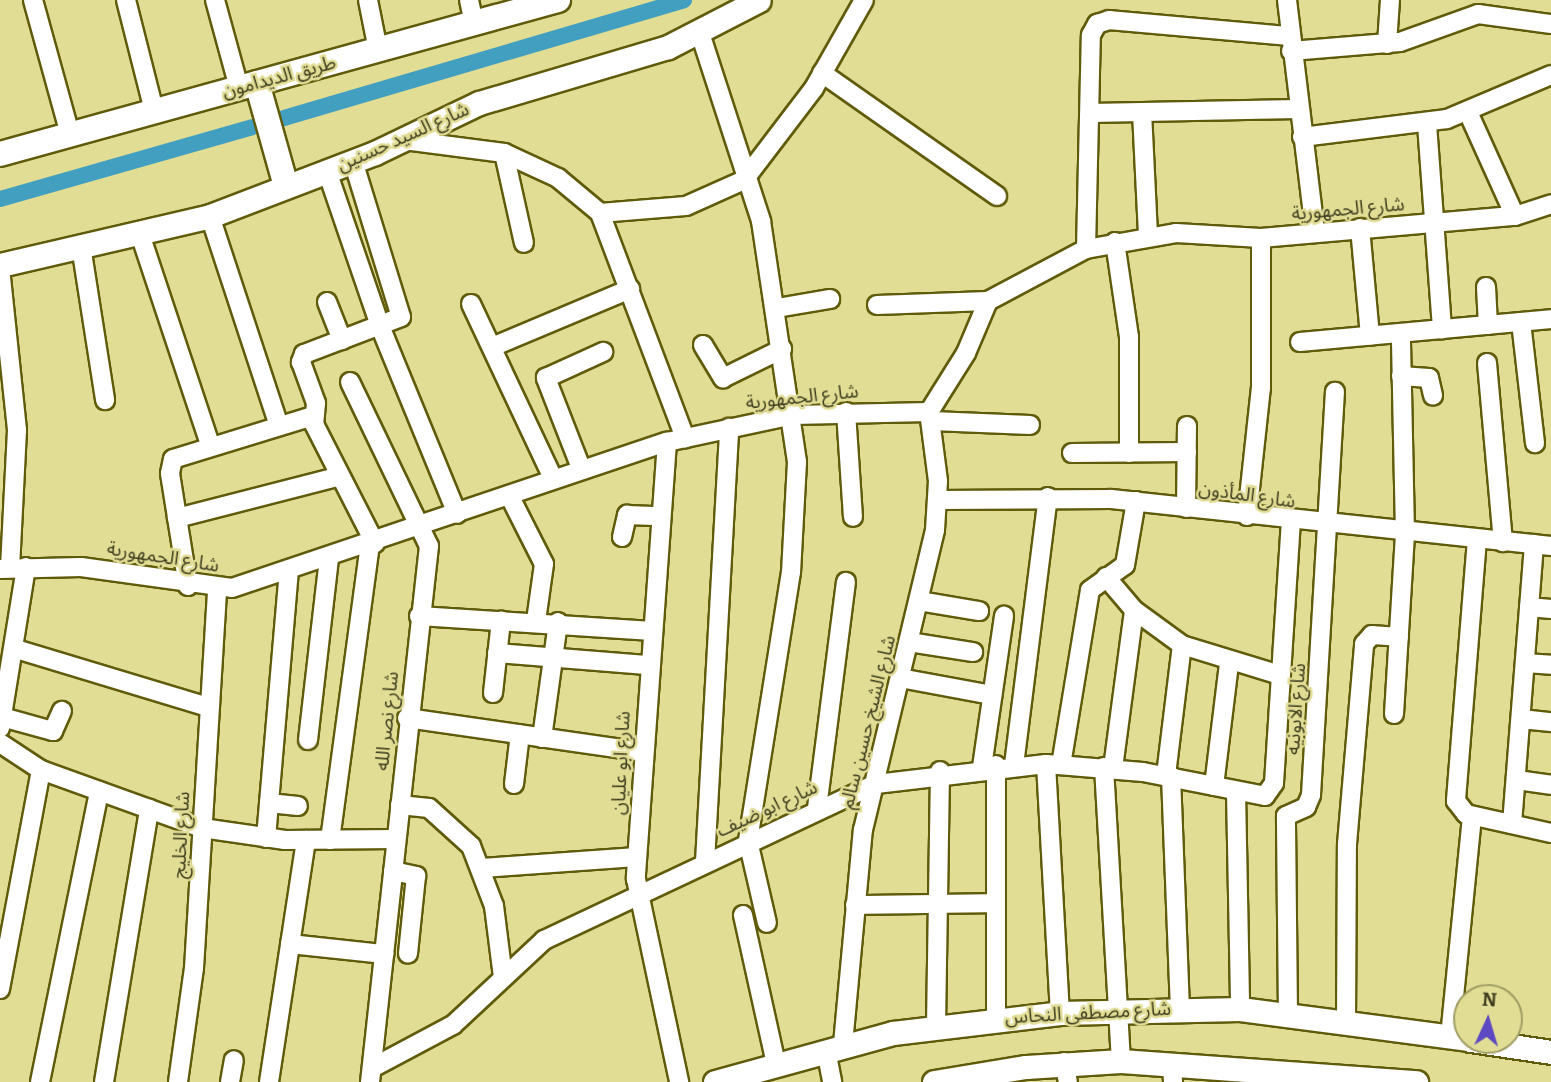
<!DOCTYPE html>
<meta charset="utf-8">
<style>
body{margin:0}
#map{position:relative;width:1551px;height:1082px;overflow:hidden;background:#e1dd94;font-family:Bitter,"Noto Sans Arabic",serif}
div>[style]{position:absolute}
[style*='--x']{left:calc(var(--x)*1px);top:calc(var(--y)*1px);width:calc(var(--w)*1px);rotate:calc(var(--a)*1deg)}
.canal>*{height:16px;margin:-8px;padding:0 8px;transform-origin:8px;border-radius:8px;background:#439fc0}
.roads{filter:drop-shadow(2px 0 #605b0a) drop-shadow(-2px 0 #605b0a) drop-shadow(0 2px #605b0a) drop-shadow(0 -2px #605b0a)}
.minor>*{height:18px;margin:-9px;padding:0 9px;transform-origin:9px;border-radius:9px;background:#fff}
.tertiary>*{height:23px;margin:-11.5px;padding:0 11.5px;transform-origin:11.5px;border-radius:11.5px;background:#fff}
.secondary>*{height:24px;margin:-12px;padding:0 12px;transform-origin:12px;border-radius:12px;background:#fff}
span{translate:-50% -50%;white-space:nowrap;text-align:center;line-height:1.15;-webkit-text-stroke:5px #e1dd94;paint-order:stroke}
.street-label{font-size:19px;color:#3f3d1f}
.north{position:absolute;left:1453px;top:984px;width:70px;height:70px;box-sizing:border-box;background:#e1dd94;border:2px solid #a09d65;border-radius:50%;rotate:4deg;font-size:19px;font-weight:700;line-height:28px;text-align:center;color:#3f3d1f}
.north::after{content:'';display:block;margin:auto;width:24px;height:32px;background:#5d49c1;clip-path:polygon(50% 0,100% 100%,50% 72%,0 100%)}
</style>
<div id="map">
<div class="canal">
<i style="--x:284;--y:118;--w:417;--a:-16.4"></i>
<i style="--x:0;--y:199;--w:262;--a:-15.9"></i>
</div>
<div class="roads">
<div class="minor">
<i style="--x:33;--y:0;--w:139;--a:74.6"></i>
<i style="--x:126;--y:0;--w:114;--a:75.8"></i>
<i style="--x:215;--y:0;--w:91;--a:74.7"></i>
<i style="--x:368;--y:0;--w:51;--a:78.7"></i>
<i style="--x:469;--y:0;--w:25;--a:78"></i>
<i style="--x:1287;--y:0;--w:234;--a:83.1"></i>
<i style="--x:700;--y:33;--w:198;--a:72"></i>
<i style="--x:761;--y:221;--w:244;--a:81.5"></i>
<i style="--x:797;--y:462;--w:110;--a:93.1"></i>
<i style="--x:791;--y:572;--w:272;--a:99.1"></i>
<i style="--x:748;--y:841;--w:84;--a:77"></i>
<i style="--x:1387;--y:44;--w:44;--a:-86.1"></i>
<i style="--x:1291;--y:51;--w:109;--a:-4.7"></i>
<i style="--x:1400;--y:42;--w:83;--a:-19.7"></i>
<i style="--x:1478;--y:14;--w:74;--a:7.8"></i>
<i style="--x:822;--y:73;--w:214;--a:35.1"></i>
<i style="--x:1142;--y:112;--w:124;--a:87.2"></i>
<i style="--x:1468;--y:112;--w:114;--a:65.7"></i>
<i style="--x:1090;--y:113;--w:208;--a:-1.1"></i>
<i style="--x:1427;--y:124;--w:206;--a:85.8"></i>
<i style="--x:1302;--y:137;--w:146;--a:-7.1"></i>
<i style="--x:1447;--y:119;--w:113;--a:-22.9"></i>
<i style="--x:404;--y:140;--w:101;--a:7.4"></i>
<i style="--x:504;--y:153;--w:60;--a:24.8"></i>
<i style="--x:558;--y:178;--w:55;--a:39.8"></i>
<i style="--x:600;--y:213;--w:241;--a:69.3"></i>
<i style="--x:504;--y:153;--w:92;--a:77.5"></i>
<i style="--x:353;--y:161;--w:163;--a:72.9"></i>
<i style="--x:401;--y:317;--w:104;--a:159.1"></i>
<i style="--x:304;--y:354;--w:9;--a:111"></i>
<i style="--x:301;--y:362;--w:44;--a:69.9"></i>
<i style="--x:316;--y:403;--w:21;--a:95"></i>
<i style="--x:314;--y:424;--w:134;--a:62.9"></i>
<i style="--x:327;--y:171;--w:164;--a:71.1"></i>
<i style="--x:380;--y:326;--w:203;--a:67.7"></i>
<i style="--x:600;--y:213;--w:86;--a:-4.7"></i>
<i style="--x:686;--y:206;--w:64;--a:-24.1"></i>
<i style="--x:744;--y:180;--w:116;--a:-52.7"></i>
<i style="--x:814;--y:88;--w:101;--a:-60.4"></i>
<i style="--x:210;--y:216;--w:221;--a:71.8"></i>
<i style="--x:1360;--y:228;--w:108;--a:84.7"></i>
<i style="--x:139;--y:231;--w:225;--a:71.6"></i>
<i style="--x:1115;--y:242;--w:96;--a:81.6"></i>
<i style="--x:1129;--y:337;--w:116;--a:90"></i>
<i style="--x:81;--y:246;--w:156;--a:81.1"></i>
<i style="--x:1086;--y:249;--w:214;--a:-88.7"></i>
<i style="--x:1091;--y:35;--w:13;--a:-61"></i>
<i style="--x:1097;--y:24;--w:13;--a:-18"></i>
<i style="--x:1109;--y:20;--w:181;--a:5.1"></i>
<i style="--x:0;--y:268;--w:163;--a:84"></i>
<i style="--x:17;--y:430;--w:137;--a:92.9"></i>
<i style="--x:1486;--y:287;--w:38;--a:87"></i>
<i style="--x:327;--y:302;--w:41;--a:68.5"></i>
<i style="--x:471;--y:304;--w:192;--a:64.8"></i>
<i style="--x:877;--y:305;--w:111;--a:-2.1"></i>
<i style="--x:777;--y:308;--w:54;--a:-9.6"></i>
<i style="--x:1521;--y:322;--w:122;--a:83.4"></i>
<i style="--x:1300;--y:342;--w:252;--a:-5.2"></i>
<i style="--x:703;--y:345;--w:39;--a:59"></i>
<i style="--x:723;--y:378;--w:66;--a:-26.2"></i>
<i style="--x:492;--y:347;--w:150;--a:-22.8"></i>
<i style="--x:1487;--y:363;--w:180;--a:84.9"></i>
<i style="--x:1401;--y:376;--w:28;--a:4"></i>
<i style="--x:1429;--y:378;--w:18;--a:77"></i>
<i style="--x:350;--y:382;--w:182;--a:64.3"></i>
<i style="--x:429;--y:546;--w:539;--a:96.28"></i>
<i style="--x:846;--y:412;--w:105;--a:86.2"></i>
<i style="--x:932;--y:421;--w:98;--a:2.3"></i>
<i style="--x:667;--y:442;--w:438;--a:94.1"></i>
<i style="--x:636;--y:879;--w:208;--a:78"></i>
<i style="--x:1072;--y:453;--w:115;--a:-0.5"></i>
<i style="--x:581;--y:468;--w:97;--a:-111.3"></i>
<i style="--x:546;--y:378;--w:63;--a:-24.5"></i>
<i style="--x:509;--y:495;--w:77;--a:63.1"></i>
<i style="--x:544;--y:564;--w:58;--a:98"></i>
<i style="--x:938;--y:500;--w:173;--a:-0.3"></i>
<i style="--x:1111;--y:499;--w:443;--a:6.1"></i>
<i style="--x:1186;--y:508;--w:82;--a:-89.3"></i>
<i style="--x:1247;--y:516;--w:129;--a:-83.8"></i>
<i style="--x:1261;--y:388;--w:150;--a:-90"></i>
<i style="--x:177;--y:518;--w:165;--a:-14.4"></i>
<i style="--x:622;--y:537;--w:23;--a:-77"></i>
<i style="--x:627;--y:515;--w:33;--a:2"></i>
<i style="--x:1477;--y:539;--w:263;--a:94.6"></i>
<i style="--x:1456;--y:801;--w:16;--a:52"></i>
<i style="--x:1466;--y:814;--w:87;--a:12.6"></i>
<i style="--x:0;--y:569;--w:81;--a:-1.4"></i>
<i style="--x:81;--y:567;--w:152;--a:7.9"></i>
<i style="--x:232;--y:588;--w:459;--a:-18.6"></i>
<i style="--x:667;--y:442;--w:129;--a:-12.1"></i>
<i style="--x:793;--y:415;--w:136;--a:-1.3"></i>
<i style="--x:929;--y:412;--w:70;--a:-57.9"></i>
<i style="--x:966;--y:353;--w:56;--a:-67.1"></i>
<i style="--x:988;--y:301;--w:111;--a:-28"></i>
<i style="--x:1086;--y:249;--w:91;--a:-10.1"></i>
<i style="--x:1176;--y:233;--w:85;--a:3.4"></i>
<i style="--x:1261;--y:238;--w:255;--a:-5"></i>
<i style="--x:1515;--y:216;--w:38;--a:-18"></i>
<i style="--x:1106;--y:577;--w:43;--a:49.7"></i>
<i style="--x:1134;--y:610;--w:59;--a:36.1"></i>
<i style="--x:1182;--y:645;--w:102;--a:17"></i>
<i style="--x:188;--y:586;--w:114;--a:-99.1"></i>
<i style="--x:170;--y:473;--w:14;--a:-78"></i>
<i style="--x:173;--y:459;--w:146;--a:-17.1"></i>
<i style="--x:919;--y:601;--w:61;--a:9.5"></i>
<i style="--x:1529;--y:607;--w:22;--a:5"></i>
<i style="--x:419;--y:616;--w:230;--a:3.7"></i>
<i style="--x:909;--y:642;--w:65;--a:8.9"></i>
<i style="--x:16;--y:649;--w:201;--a:16.8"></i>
<i style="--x:497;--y:653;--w:150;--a:4.6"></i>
<i style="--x:1525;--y:663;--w:26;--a:4"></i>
<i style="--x:900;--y:678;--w:94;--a:10.5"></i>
<i style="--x:493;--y:693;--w:73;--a:-83.7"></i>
<i style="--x:1394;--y:714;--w:181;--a:-86.5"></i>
<i style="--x:1405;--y:533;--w:199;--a:-91.2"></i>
<i style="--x:2;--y:717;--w:53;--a:15.4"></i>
<i style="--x:53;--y:731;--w:22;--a:-66"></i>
<i style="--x:407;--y:718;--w:238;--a:8.2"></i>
<i style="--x:1521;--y:719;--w:30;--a:6"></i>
<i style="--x:0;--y:728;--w:163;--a:-80.8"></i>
<i style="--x:542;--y:738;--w:117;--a:-82.1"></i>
<i style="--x:308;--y:740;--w:183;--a:-83.4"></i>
<i style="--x:0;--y:743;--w:49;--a:33.4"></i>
<i style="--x:41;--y:770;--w:171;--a:19.8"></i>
<i style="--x:202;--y:828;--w:84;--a:8.2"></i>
<i style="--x:285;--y:840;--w:111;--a:-0.5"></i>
<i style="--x:1046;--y:764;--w:249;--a:86.8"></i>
<i style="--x:996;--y:765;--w:253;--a:90"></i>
<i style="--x:1014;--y:765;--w:270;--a:-82.8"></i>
<i style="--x:1061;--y:765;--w:177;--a:-80.6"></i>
<i style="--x:1090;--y:590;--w:43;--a:-35.5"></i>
<i style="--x:1125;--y:565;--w:65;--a:-80.2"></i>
<i style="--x:982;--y:767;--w:153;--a:-81.7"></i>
<i style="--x:1104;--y:767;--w:294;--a:86.7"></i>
<i style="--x:1113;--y:768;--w:159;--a:-82.4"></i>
<i style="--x:1166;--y:775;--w:131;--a:-83"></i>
<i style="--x:1171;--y:776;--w:231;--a:87.8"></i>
<i style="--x:1517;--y:780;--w:34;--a:8"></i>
<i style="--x:514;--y:784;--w:50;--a:-83.2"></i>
<i style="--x:1214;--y:786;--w:123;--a:-83"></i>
<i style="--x:1236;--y:791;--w:218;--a:88.9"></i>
<i style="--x:269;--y:803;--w:29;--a:6"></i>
<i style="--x:400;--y:805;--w:29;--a:6"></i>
<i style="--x:429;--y:808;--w:57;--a:42.1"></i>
<i style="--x:471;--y:846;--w:64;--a:69"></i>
<i style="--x:494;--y:906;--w:72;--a:82.8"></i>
<i style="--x:817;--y:808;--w:228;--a:-82.7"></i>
<i style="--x:1512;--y:824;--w:281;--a:-85.5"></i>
<i style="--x:266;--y:838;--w:268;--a:-85.1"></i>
<i style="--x:330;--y:840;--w:298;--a:-82.3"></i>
<i style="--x:705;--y:862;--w:435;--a:-86.8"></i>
<i style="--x:482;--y:868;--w:155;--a:-4.1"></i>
<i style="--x:393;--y:871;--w:24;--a:12"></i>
<i style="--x:416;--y:876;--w:78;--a:95.9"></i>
<i style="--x:855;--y:905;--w:141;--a:-0.8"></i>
<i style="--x:743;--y:915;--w:153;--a:77.5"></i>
<i style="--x:290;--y:944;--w:95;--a:6.1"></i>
<i style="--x:0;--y:989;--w:223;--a:-79.4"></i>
<i style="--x:1288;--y:1014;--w:198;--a:-90.6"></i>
<i style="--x:1286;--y:816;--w:22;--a:-24"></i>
<i style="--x:1306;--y:807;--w:13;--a:-67"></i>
<i style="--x:1311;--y:795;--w:404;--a:-86.6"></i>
<i style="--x:1346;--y:1022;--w:178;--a:-89.7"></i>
<i style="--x:1347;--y:844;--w:201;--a:-85.1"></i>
<i style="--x:1364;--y:644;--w:12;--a:-48"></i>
<i style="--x:1372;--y:635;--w:27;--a:4"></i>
<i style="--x:936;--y:1026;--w:255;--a:-89.1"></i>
<i style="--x:1450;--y:1037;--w:222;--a:-84.3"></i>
<i style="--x:843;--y:1044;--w:215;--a:-84.7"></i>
<i style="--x:863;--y:830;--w:309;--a:-76.5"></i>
<i style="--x:935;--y:530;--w:49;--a:-86.5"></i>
<i style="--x:938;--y:481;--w:70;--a:-97.4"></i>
<i style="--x:826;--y:1050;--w:33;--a:79"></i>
<i style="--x:1064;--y:1062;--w:20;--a:79"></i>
<i style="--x:1172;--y:1063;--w:19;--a:87"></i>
<i style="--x:372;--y:1068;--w:92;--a:-28"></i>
<i style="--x:453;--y:1025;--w:125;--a:-43"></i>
<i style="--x:544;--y:940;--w:367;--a:-25.2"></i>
<i style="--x:876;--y:784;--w:171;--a:-6.7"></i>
<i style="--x:1046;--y:764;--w:97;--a:4.7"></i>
<i style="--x:1143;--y:772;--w:124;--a:11.1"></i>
<i style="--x:1265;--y:796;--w:16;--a:-55"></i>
<i style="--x:1274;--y:783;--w:262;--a:-86.3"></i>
<i style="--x:40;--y:1082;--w:297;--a:-78.5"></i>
<i style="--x:104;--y:1082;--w:277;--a:-80.6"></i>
<i style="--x:178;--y:1082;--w:115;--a:-82"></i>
<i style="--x:194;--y:968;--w:380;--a:-86.5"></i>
<i style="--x:230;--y:1082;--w:22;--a:-80"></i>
<i style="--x:269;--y:1082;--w:245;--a:-81.3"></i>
</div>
<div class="tertiary">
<i style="--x:0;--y:265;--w:216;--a:-13.1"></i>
<i style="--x:210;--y:216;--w:177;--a:-20.9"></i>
<i style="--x:375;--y:153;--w:115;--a:-25.7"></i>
<i style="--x:479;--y:103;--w:197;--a:-16.5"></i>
<i style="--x:668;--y:47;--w:102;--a:-27.3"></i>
<i style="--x:1471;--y:1040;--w:81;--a:8.5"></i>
<i style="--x:715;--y:1082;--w:185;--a:-15.4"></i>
<i style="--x:893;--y:1033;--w:168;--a:-6.8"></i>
<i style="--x:1060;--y:1013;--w:180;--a:-1.3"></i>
<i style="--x:1240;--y:1009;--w:229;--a:7.5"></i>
<i style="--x:934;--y:1082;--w:93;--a:-9.3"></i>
<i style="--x:1026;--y:1067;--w:95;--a:-3.6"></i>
<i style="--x:1121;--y:1061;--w:296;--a:4.1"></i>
</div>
<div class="secondary">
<i style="--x:257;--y:83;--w:107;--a:74.3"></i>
<i style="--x:0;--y:154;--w:579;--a:-15.43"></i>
</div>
</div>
<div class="street-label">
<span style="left:279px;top:77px;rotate:-15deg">طريق الديدامون</span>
<span style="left:403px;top:137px;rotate:-24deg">شارع السيد حسنين</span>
<span style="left:1348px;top:209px;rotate:-5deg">شارع الجمهورية</span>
<span style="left:802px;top:397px;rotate:-6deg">شارع الجمهورية</span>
<span style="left:1247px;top:495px;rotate:8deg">شارع المأذون</span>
<span style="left:163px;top:557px;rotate:9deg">شارع الجمهورية</span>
<span style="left:1296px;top:709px;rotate:-86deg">شارع الابونيه</span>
<span style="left:387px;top:721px;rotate:-84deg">شارع نصر الله</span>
<span style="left:868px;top:722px;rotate:-76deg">شارع الشيخ حسين سالم</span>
<span style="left:621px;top:763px;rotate:-87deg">شارع ابو عليان</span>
<span style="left:767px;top:809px;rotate:-25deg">شارع ابو ضيف</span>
<span style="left:181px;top:835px;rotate:-87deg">شارع الخليج</span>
<span style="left:1088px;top:1013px;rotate:-3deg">شارع مصطفى النحاس</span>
</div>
<div class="north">N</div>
</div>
